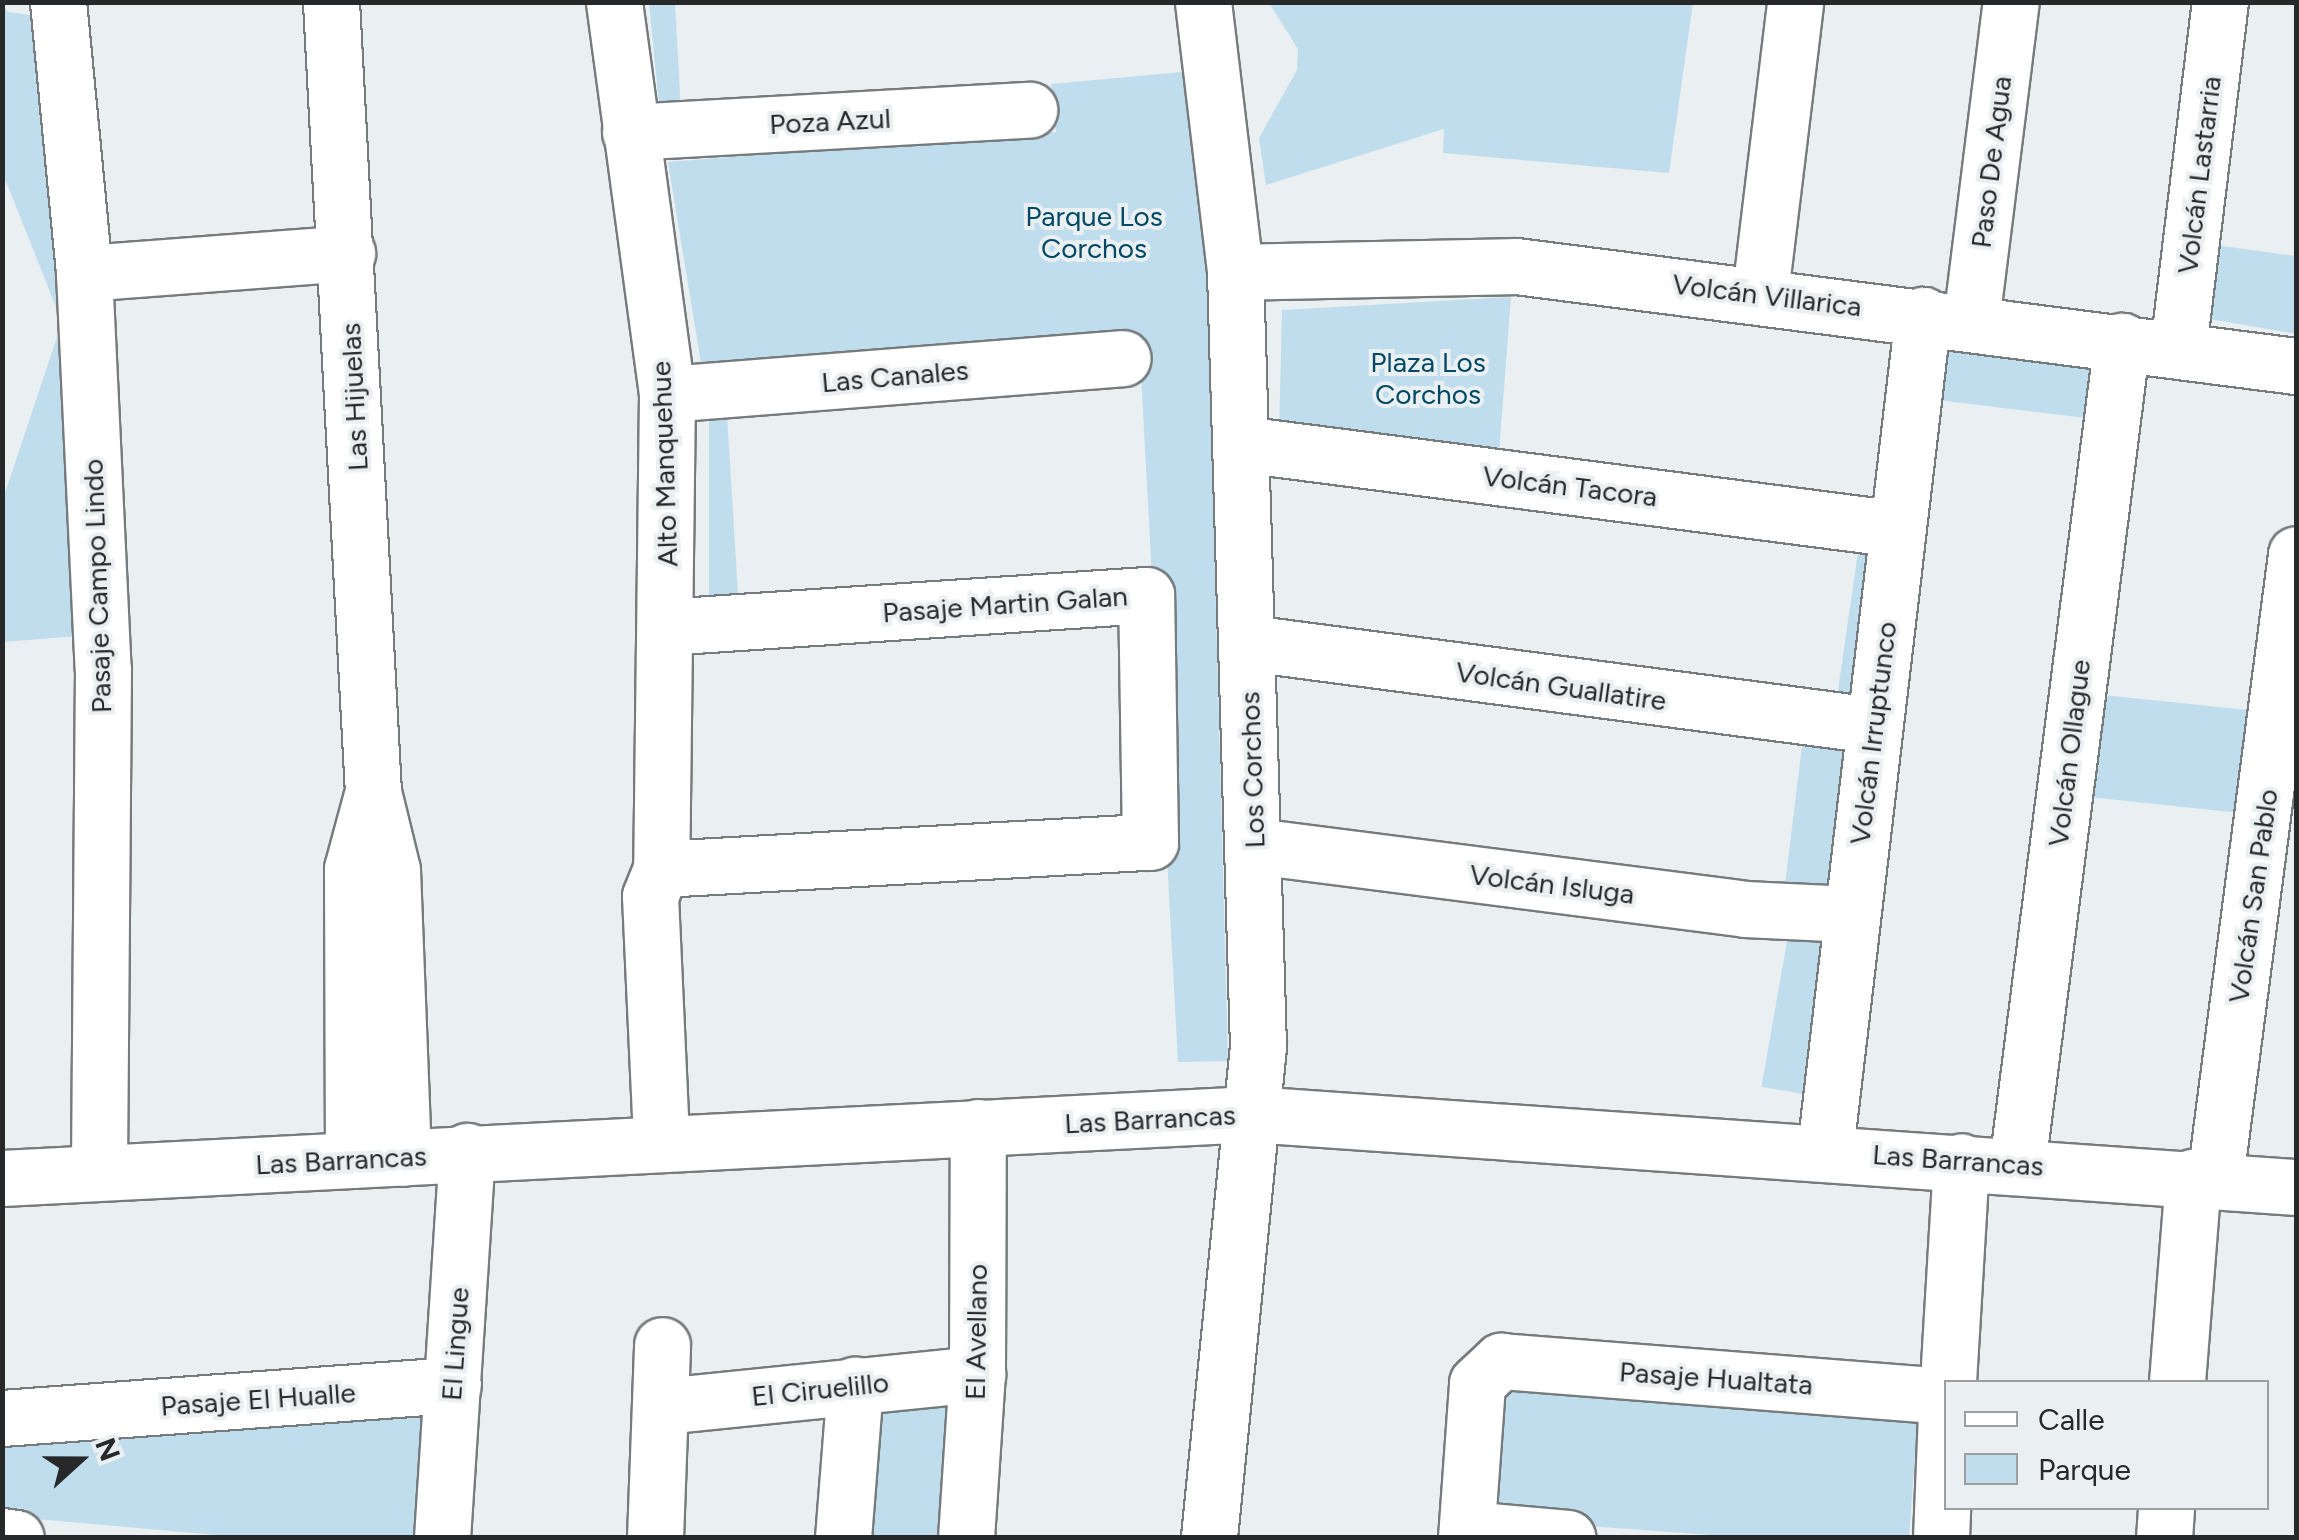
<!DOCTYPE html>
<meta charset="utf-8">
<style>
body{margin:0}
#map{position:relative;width:2299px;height:1540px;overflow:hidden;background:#eaeff2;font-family:Figtree,sans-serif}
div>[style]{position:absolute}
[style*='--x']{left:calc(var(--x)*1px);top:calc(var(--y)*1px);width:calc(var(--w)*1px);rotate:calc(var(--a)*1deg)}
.green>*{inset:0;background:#bfdded;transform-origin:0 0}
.roads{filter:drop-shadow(2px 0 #767b7d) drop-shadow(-2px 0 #767b7d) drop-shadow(0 2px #767b7d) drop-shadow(0 -2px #767b7d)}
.minor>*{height:55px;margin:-27.5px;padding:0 27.5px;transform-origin:27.5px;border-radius:27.5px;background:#fff}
span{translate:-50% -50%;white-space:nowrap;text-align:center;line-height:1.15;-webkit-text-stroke:8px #eaeff2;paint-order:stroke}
.street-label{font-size:28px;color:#262829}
.park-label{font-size:28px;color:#014964}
.frame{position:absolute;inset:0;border:5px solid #262829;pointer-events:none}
.legend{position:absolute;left:1944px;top:1380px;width:325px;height:130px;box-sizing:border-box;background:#eaeff2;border:2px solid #9c9fa2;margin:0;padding:12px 18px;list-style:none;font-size:30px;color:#262829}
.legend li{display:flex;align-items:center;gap:20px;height:50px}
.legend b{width:50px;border:2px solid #9c9fa2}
.north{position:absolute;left:30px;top:1410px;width:100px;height:100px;-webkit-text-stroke:8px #eaeff2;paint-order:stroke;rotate:69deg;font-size:28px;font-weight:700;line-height:40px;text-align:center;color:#262829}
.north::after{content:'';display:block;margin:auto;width:35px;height:45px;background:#262829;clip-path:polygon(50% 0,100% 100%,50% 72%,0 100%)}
</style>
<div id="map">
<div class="green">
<i style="clip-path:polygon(649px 3px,675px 3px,681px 111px,660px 113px)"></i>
<i style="clip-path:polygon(1269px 3px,1693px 3px,1669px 173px,1443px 153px,1444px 129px,1266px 185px,1259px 138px,1297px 70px,1298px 49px)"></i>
<i style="clip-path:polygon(2px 4px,8px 12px,44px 17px,62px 322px,79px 636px,3px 642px,3px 499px,62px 322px,3px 174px)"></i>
<i style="clip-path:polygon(1182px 72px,1207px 269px,1228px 1061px,1178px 1062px,1139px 336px,702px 369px,668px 162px,1056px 132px,1051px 84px)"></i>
<i style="clip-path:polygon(2207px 244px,2296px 256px,2296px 334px,2198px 317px)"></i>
<i style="clip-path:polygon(1511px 297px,1498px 466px,1279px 436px,1282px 310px)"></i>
<i style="left:1942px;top:351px;width:159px;height:49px;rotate:7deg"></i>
<i style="clip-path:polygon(727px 414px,738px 595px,709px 604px,709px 420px)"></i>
<i style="clip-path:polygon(1859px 545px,1875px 549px,1855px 708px,1836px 704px)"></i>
<i style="left:2104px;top:695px;width:151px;height:103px;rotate:6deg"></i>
<i style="left:1803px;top:738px;width:55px;height:163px;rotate:7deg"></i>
<i style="left:1788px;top:936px;width:41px;height:153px;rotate:10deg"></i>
<i style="clip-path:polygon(1492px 1377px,1918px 1414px,1909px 1537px,1737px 1537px,1481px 1518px)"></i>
<i style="clip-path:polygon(972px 1382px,959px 1537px,871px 1538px,885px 1391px)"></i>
<i style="clip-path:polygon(434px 1401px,422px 1537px,238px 1537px,3px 1516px,3px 1428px)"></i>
</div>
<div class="roads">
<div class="minor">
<i style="--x:58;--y:2;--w:272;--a:84.5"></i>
<i style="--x:84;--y:273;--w:396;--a:87.3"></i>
<i style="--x:103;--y:669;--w:503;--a:90.46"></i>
<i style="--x:331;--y:2;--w:791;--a:86.96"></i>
<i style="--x:373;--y:792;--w:80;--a:76.3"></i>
<i style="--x:392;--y:870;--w:288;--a:87.8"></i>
<i style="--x:614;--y:2;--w:396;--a:82.3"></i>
<i style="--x:667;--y:394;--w:475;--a:90.7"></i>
<i style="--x:661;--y:869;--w:29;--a:112"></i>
<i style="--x:650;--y:896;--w:246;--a:87.4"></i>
<i style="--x:1203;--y:2;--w:272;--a:83.2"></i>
<i style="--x:1235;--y:272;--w:774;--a:88.3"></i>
<i style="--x:1258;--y:1046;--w:494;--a:95.7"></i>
<i style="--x:630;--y:132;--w:400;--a:-3.2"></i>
<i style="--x:1235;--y:272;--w:281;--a:-1.2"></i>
<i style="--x:1516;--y:266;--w:786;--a:7.31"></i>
<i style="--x:84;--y:273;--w:264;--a:-4.3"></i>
<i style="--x:1760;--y:293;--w:293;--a:-83.1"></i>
<i style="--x:1971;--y:321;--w:321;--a:-82.9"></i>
<i style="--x:2178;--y:348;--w:349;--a:-83.1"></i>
<i style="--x:667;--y:394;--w:457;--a:-4.5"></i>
<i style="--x:1242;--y:444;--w:661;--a:7.38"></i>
<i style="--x:1249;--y:643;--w:629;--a:7.49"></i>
<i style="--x:1255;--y:846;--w:494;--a:7.3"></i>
<i style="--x:1745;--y:909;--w:106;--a:2.7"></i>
<i style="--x:661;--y:869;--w:490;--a:-3.2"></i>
<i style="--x:1150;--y:842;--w:247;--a:-90.9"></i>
<i style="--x:1146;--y:595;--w:479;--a:176.2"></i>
<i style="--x:1825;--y:1150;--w:841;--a:-83.31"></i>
<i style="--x:353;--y:1160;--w:291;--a:-90.2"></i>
<i style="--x:352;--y:869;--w:77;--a:-74.9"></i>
<i style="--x:2017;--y:1165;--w:831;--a:-82.74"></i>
<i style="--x:2;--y:1178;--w:1251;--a:-2.93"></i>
<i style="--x:1251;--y:1114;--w:1048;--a:4"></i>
<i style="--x:2215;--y:1178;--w:629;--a:-82.6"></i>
<i style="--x:1948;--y:1382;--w:221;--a:-86.6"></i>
<i style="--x:2177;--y:1382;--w:206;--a:-85.5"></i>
<i style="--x:662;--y:1406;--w:317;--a:-5.8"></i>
<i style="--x:2;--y:1418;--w:452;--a:-4.2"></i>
<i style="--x:1467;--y:1529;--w:101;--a:5.1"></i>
<i style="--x:2;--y:1536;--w:14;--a:8"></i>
<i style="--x:442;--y:1538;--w:388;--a:-86.3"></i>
<i style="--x:655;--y:1538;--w:193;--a:-87.9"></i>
<i style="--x:843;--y:1538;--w:154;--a:-85.5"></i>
<i style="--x:966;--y:1538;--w:164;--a:-86.2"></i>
<i style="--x:977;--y:1374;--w:247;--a:-89.8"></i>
<i style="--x:1466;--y:1538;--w:155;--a:-85.9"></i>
<i style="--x:1477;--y:1383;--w:33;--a:-43"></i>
<i style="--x:1501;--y:1361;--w:446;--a:4.5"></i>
<i style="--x:1941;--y:1538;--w:127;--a:-87.7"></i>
<i style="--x:2164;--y:1538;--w:30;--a:-86"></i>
</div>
</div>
<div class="street-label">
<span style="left:830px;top:121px;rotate:-3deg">Poza Azul</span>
<span style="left:1991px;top:162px;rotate:-83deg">Paso De Agua</span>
<span style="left:2199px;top:175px;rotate:-83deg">Volcán Lastarria</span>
<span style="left:1767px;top:295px;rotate:7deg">Volcán Villarica</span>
<span style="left:895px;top:376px;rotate:-5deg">Las Canales</span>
<span style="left:354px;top:397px;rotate:-93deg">Las Hijuelas</span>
<span style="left:664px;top:464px;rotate:-92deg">Alto Manquehue</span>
<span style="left:1570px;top:486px;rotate:7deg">Volcán Tacora</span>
<span style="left:97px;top:586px;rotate:-92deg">Pasaje Campo Lindo</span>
<span style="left:1005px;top:604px;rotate:-4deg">Pasaje Martin Galan</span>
<span style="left:1561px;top:686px;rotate:8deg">Volcán Guallatire</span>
<span style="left:1873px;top:733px;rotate:-83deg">Volcán Irruptunco</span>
<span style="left:2069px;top:753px;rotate:-83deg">Volcán Ollague</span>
<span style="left:1252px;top:770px;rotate:-92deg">Los Corchos</span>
<span style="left:1552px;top:884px;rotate:7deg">Volcán Isluga</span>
<span style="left:2253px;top:896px;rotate:-82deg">Volcán San Pablo</span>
<span style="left:1150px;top:1119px;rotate:-3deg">Las Barrancas</span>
<span style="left:341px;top:1160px;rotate:-3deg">Las Barrancas</span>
<span style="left:1958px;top:1160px;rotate:4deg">Las Barrancas</span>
<span style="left:976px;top:1332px;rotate:-89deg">El Avellano</span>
<span style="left:455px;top:1344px;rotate:-86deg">El Lingue</span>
<span style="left:1716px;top:1378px;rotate:4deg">Pasaje Hualtata</span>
<span style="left:820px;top:1389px;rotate:-6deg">El Ciruelillo</span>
<span style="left:258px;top:1399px;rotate:-4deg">Pasaje El Hualle</span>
</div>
<div class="park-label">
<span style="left:1094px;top:232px">Parque Los<br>Corchos</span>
<span style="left:1428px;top:378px">Plaza Los<br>Corchos</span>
</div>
<div class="frame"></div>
<ul class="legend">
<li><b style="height:12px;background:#fff"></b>Calle</li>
<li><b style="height:28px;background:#bfdded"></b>Parque</li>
</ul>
<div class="north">N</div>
</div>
